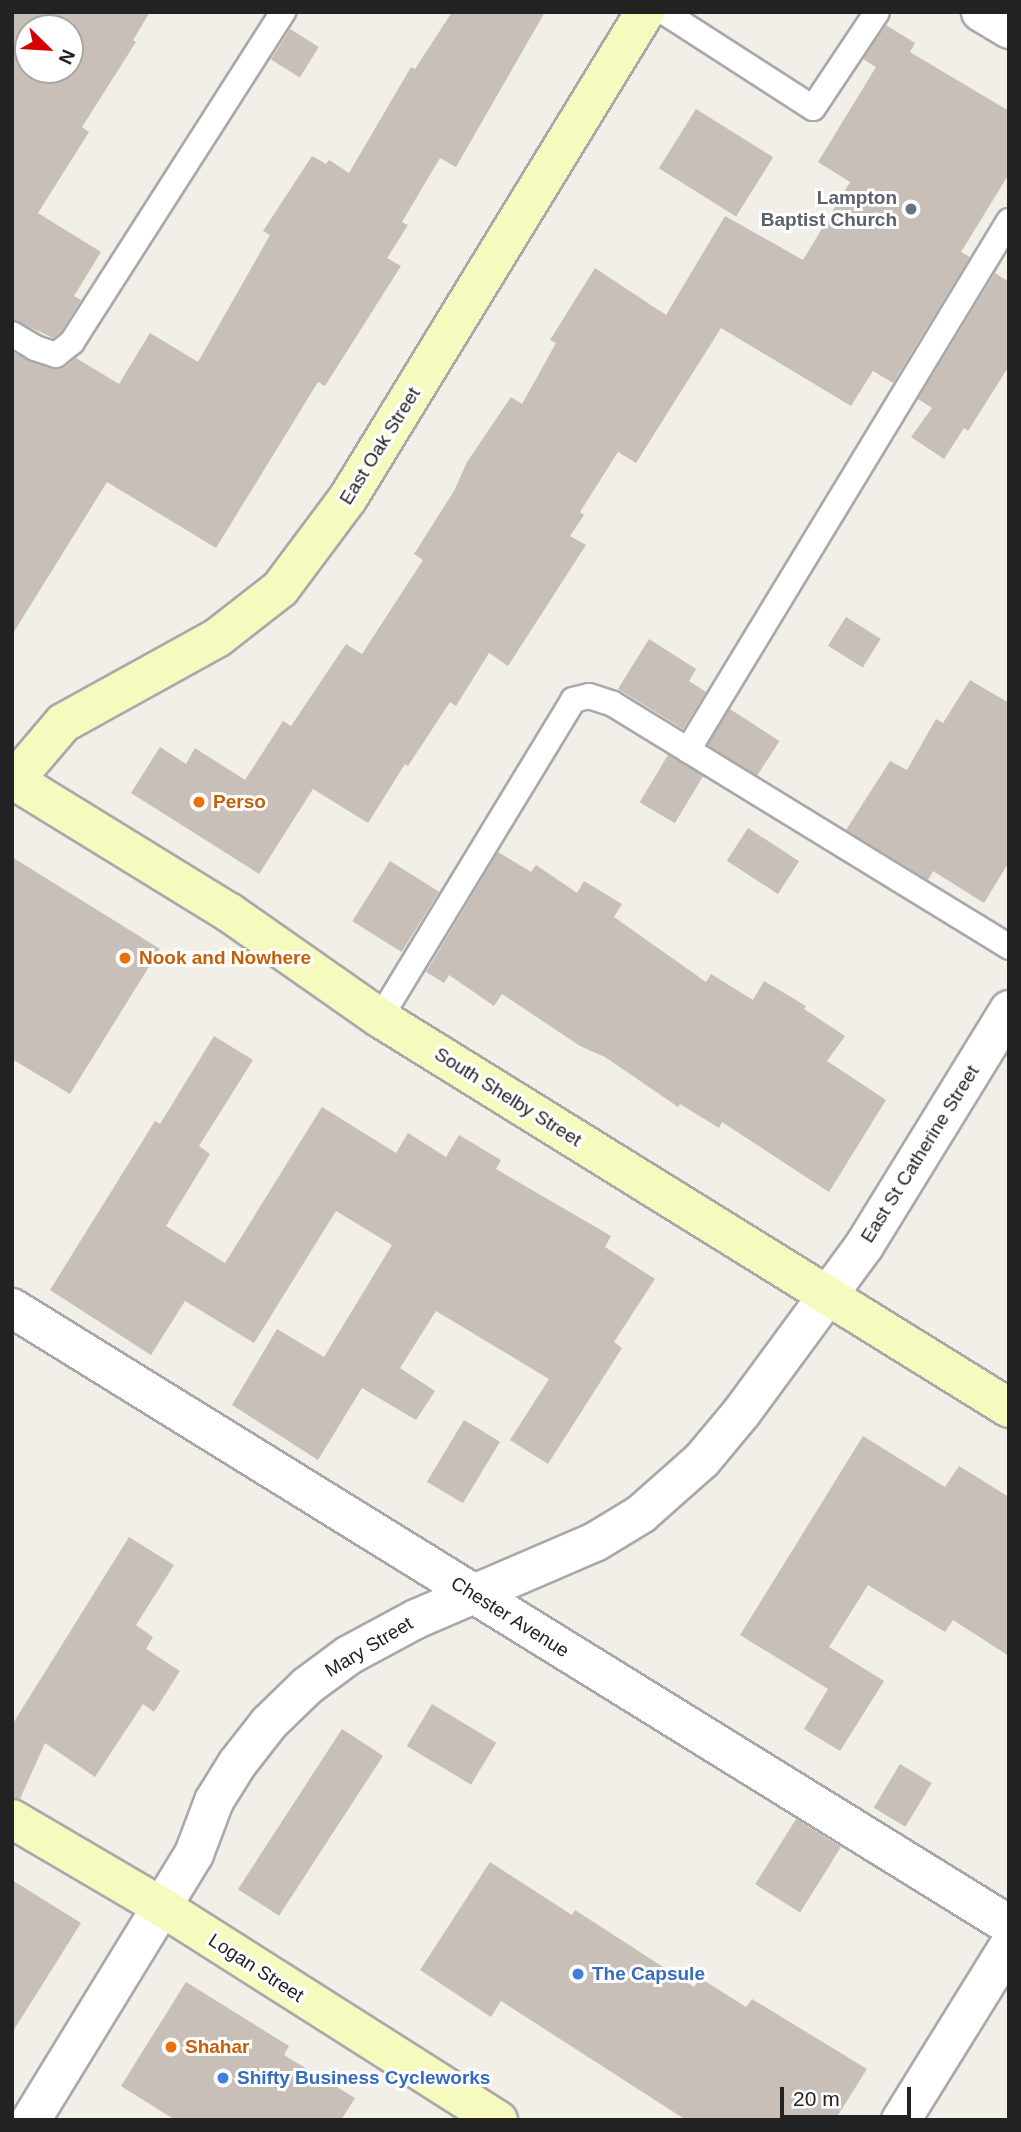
<!DOCTYPE html>
<style>
body{margin:0}
#map{position:relative;width:1021px;height:2132px;overflow:hidden;background:#f2efe9;font-family:Helvetica,sans-serif}
div>[style]{position:absolute}
[style*='--x']{left:calc(var(--x)*1px);top:calc(var(--y)*1px);width:calc(var(--w)*1px);rotate:calc(var(--a)*1deg)}
.building>*{inset:0;background:#c7bfb8;transform-origin:0 0}
.roads{filter:drop-shadow(2px 0 #a9a9a9) drop-shadow(-2px 0 #a9a9a9) drop-shadow(0 2px #a9a9a9) drop-shadow(0 -2px #a9a9a9)}
.lane>*{height:24px;margin:-12px;padding:0 12px;transform-origin:12px;border-radius:12px;background:#fff}
.street>*{height:38px;margin:-19px;padding:0 19px;transform-origin:19px;border-radius:19px;background:#fff}
.secondary>*{height:38px;margin:-19px;padding:0 19px;transform-origin:19px;border-radius:19px;background:#f7fabf}
.dots>*{width:19px;height:19px;translate:-50% -50%;box-sizing:border-box;border:4px solid #fff;border-radius:50%}
span{translate:-50% -50%;white-space:nowrap;text-align:center;line-height:1.15;-webkit-text-stroke:6px #fff;paint-order:stroke}
.worship-label{font-size:19px;color:#5b616d;font-weight:700}
.right{translate:-100% -50%;text-align:right}
.street-label{font-size:19px;color:#222}
.food-label{font-size:19px;color:#c56008;font-weight:700}
.left{translate:0 -50%;text-align:left}
.shop-label{font-size:19px;color:#366cbe;font-weight:700}
.frame{position:absolute;inset:0;border:14px solid #222;pointer-events:none}
.north{position:absolute;left:14px;top:14px;width:70px;height:70px;box-sizing:border-box;background:#fff;border:2px solid #a7a7a7;border-radius:50%;rotate:114deg;font-size:19px;font-weight:700;line-height:28px;text-align:center;color:#222}
.north::after{content:'';display:block;margin:auto;width:24px;height:32px;background:#d40000;clip-path:polygon(50% 0,100% 100%,50% 72%,0 100%)}
.scale{position:absolute;left:780px;top:2087px;width:131px;height:32px;box-sizing:border-box;border:4px solid #222;border-top:0;padding-left:9px;font-size:21px;line-height:24px;white-space:nowrap;color:#222;-webkit-text-stroke:5px #fff;paint-order:stroke}
</style>
<div id="map">
<div class="building">
<i style="clip-path:polygon(evenodd,12px 12px,150px 12px,133px 40px,136px 42px,82px 127px,89px 132px,38px 213px,101px 252px,74px 296px,81px 300px,61px 332px,53px 338px,12px 319px,12px 12px,28px 28px,70px 28px,70px 70px,28px 70px,28px 28px)"></i>
<i style="clip-path:polygon(452px 12px,545px 12px,456px 167px,440px 158px,402px 222px,408px 225px,387px 258px,401px 266px,325px 386px,318px 382px,216px 548px,107px 482px,12px 635px,12px 352px,52px 369px,65px 367px,76px 358px,119px 384px,150px 333px,198px 362px,270px 235px,263px 231px,312px 156px,326px 164px,329px 160px,349px 173px,411px 67px,415px 69px)"></i>
<i style="clip-path:polygon(886px 25px,915px 43px,910px 52px,1009px 111px,1009px 174px,961px 252px,970px 257px,893px 383px,873px 371px,851px 406px,721px 328px,636px 463px,618px 452px,580px 512px,584px 515px,570px 536px,586px 545px,508px 666px,489px 653px,456px 706px,450px 702px,408px 766px,405px 764px,368px 823px,313px 789px,259px 874px,131px 793px,160px 747px,186px 764px,195px 748px,245px 780px,283px 721px,291px 726px,346px 644px,362px 654px,423px 560px,414px 554px,454px 491px,467px 462px,511px 397px,522px 404px,556px 343px,550px 340px,595px 268px,666px 315px,725px 216px,803px 260px,850px 182px,818px 162px,876px 67px,863px 59px)"></i>
<i style="left:290px;top:29px;width:34px;height:36px;rotate:32deg"></i>
<i style="left:696px;top:109px;width:91px;height:70px;rotate:32deg"></i>
<i style="clip-path:polygon(995px 273px,1009px 282px,1009px 366px,968px 431px,964px 428px,944px 459px,911px 437px,932px 408px,918px 399px)"></i>
<i style="left:846px;top:617px;width:41px;height:34px;rotate:32deg"></i>
<i style="clip-path:polygon(649px 639px,696px 669px,689px 681px,706px 692px,683px 729px,618px 689px)"></i>
<i style="clip-path:polygon(970px 680px,1009px 703px,1009px 862px,984px 903px,933px 871px,928px 880px,846px 830px,890px 761px,907px 770px,936px 719px,943px 723px)"></i>
<i style="left:730px;top:709px;width:59px;height:42px;rotate:33deg"></i>
<i style="left:668px;top:755px;width:41px;height:55px;rotate:31deg"></i>
<i style="left:748px;top:828px;width:61px;height:39px;rotate:33deg"></i>
<i style="clip-path:polygon(498px 852px,531px 872px,536px 865px,577px 893px,584px 881px,622px 904px,614px 917px,706px 982px,711px 974px,753px 1000px,764px 981px,806px 1006px,804px 1009px,845px 1036px,827px 1061px,886px 1100px,829px 1192px,722px 1122px,719px 1128px,680px 1104px,678px 1107px,605px 1057px,580px 1046px,502px 994px,494px 1006px,449px 975px,444px 983px,426px 972px)"></i>
<i style="clip-path:polygon(12px 857px,160px 949px,70px 1094px,12px 1059px)"></i>
<i style="left:390px;top:861px;width:58px;height:71px;rotate:32deg"></i>
<i style="clip-path:polygon(214px 1036px,253px 1060px,199px 1146px,210px 1154px,166px 1226px,225px 1263px,322px 1107px,396px 1153px,408px 1133px,446px 1157px,459px 1135px,501px 1160px,496px 1169px,611px 1236px,605px 1247px,655px 1279px,614px 1342px,622px 1348px,548px 1464px,510px 1440px,549px 1379px,436px 1311px,400px 1368px,435px 1391px,416px 1420px,362px 1388px,318px 1460px,232px 1405px,277px 1329px,324px 1357px,392px 1245px,336px 1211px,254px 1343px,185px 1301px,151px 1355px,50px 1290px,155px 1121px,160px 1124px)"></i>
<i style="left:464px;top:1420px;width:42px;height:72px;rotate:31deg"></i>
<i style="clip-path:polygon(863px 1436px,945px 1487px,959px 1466px,1009px 1497px,1009px 1656px,953px 1620px,945px 1632px,868px 1585px,829px 1647px,884px 1681px,840px 1751px,804px 1729px,828px 1689px,740px 1635px)"></i>
<i style="clip-path:polygon(129px 1537px,174px 1565px,136px 1625px,153px 1637px,146px 1649px,180px 1671px,154px 1712px,143px 1704px,95px 1777px,45px 1743px,20px 1799px,12px 1797px,12px 1725px)"></i>
<i style="left:432px;top:1704px;width:75px;height:49px;rotate:31deg"></i>
<i style="left:342px;top:1729px;width:49px;height:191px;rotate:33deg"></i>
<i style="left:900px;top:1764px;width:37px;height:51px;rotate:31deg"></i>
<i style="left:796px;top:1819px;width:53px;height:77px;rotate:32deg"></i>
<i style="clip-path:polygon(490px 1862px,572px 1915px,575px 1910px,694px 1987px,700px 1978px,746px 2007px,752px 1999px,867px 2069px,835px 2120px,686px 2120px,501px 2001px,491px 2017px,420px 1970px)"></i>
<i style="clip-path:polygon(12px 1880px,81px 1923px,12px 2033px)"></i>
<i style="clip-path:polygon(186px 1982px,289px 2046px,284px 2055px,355px 2098px,341px 2120px,175px 2120px,121px 2086px)"></i>
</div>
<div class="roads">
<div class="lane">
<i style="--x:664;--y:12;--w:177;--a:32.8"></i>
<i style="--x:813;--y:108;--w:115;--a:-56.3"></i>
<i style="--x:1009;--y:221;--w:619;--a:121.25"></i>
<i style="--x:688;--y:750;--w:377;--a:31.5"></i>
<i style="--x:12;--y:334;--w:27;--a:31"></i>
<i style="--x:35;--y:348;--w:22;--a:18"></i>
<i style="--x:56;--y:355;--w:21;--a:-39"></i>
<i style="--x:72;--y:342;--w:392;--a:-57.4"></i>
<i style="--x:380;--y:1018;--w:372;--a:-58.7"></i>
<i style="--x:573;--y:700;--w:16;--a:-14"></i>
<i style="--x:589;--y:696;--w:25;--a:18"></i>
<i style="--x:613;--y:704;--w:88;--a:31.5"></i>
</div>
<div class="street">
<i style="--x:981;--y:12;--w:33;--a:31"></i>
<i style="--x:12;--y:1308;--w:1172;--a:31.75"></i>
<i style="--x:31;--y:2120;--w:312;--a:-58.5"></i>
<i style="--x:194;--y:1854;--w:57;--a:-69.3"></i>
<i style="--x:214;--y:1801;--w:44;--a:-58.1"></i>
<i style="--x:237;--y:1764;--w:52;--a:-52"></i>
<i style="--x:269;--y:1723;--w:53;--a:-44.2"></i>
<i style="--x:307;--y:1686;--w:52;--a:-36.4"></i>
<i style="--x:349;--y:1655;--w:76;--a:-28.2"></i>
<i style="--x:416;--y:1619;--w:195;--a:-23.3"></i>
<i style="--x:595;--y:1542;--w:54;--a:-31.3"></i>
<i style="--x:641;--y:1514;--w:81;--a:-41.5"></i>
<i style="--x:702;--y:1460;--w:62;--a:-50.2"></i>
<i style="--x:742;--y:1412;--w:206;--a:-53.7"></i>
<i style="--x:864;--y:1246;--w:277;--a:-58.4"></i>
<i style="--x:901;--y:2120;--w:205;--a:-58.2"></i>
</div>
<div class="secondary">
<i style="--x:12;--y:779;--w:256;--a:31.6"></i>
<i style="--x:230;--y:913;--w:183;--a:35"></i>
<i style="--x:380;--y:1018;--w:740;--a:31.8"></i>
<i style="--x:12;--y:783;--w:79;--a:-49.6"></i>
<i style="--x:63;--y:723;--w:176;--a:-28.9"></i>
<i style="--x:217;--y:638;--w:80;--a:-37.9"></i>
<i style="--x:280;--y:589;--w:114;--a:-53.2"></i>
<i style="--x:348;--y:498;--w:570;--a:-58.57"></i>
<i style="--x:12;--y:1819;--w:174;--a:30.4"></i>
<i style="--x:162;--y:1907;--w:398;--a:32.4"></i>
</div>
</div>
<div class="dots">
<i style="left:911px;top:209px;background:#6b7280"></i>
<i style="left:199px;top:802px;background:#e8710a"></i>
<i style="left:125px;top:958px;background:#e8710a"></i>
<i style="left:578px;top:1974px;background:#3f7fe0"></i>
<i style="left:171px;top:2047px;background:#e8710a"></i>
<i style="left:223px;top:2078px;background:#3f7fe0"></i>
</div>
<div class="worship-label">
<span class="right" style="left:897px;top:209px">Lampton<br>Baptist Church</span>
</div>
<div class="street-label">
<span style="left:380px;top:446px;rotate:-58deg">East Oak Street</span>
<span style="left:508px;top:1097px;rotate:32deg">South Shelby Street</span>
<span style="left:920px;top:1154px;rotate:-58deg">East St Catherine Street</span>
<span style="left:510px;top:1617px;rotate:32deg">Chester Avenue</span>
<span style="left:369px;top:1647px;rotate:-31deg">Mary Street</span>
<span style="left:256px;top:1968px;rotate:33deg">Logan Street</span>
</div>
<div class="food-label">
<span class="left" style="left:213px;top:802px">Perso</span>
<span class="left" style="left:139px;top:958px">Nook and Nowhere</span>
<span class="left" style="left:185px;top:2047px">Shahar</span>
</div>
<div class="shop-label">
<span class="left" style="left:592px;top:1974px">The Capsule</span>
<span class="left" style="left:237px;top:2078px">Shifty Business Cycleworks</span>
</div>
<div class="frame"></div>
<div class="north">N</div>
<div class="scale">20 m</div>
</div>
